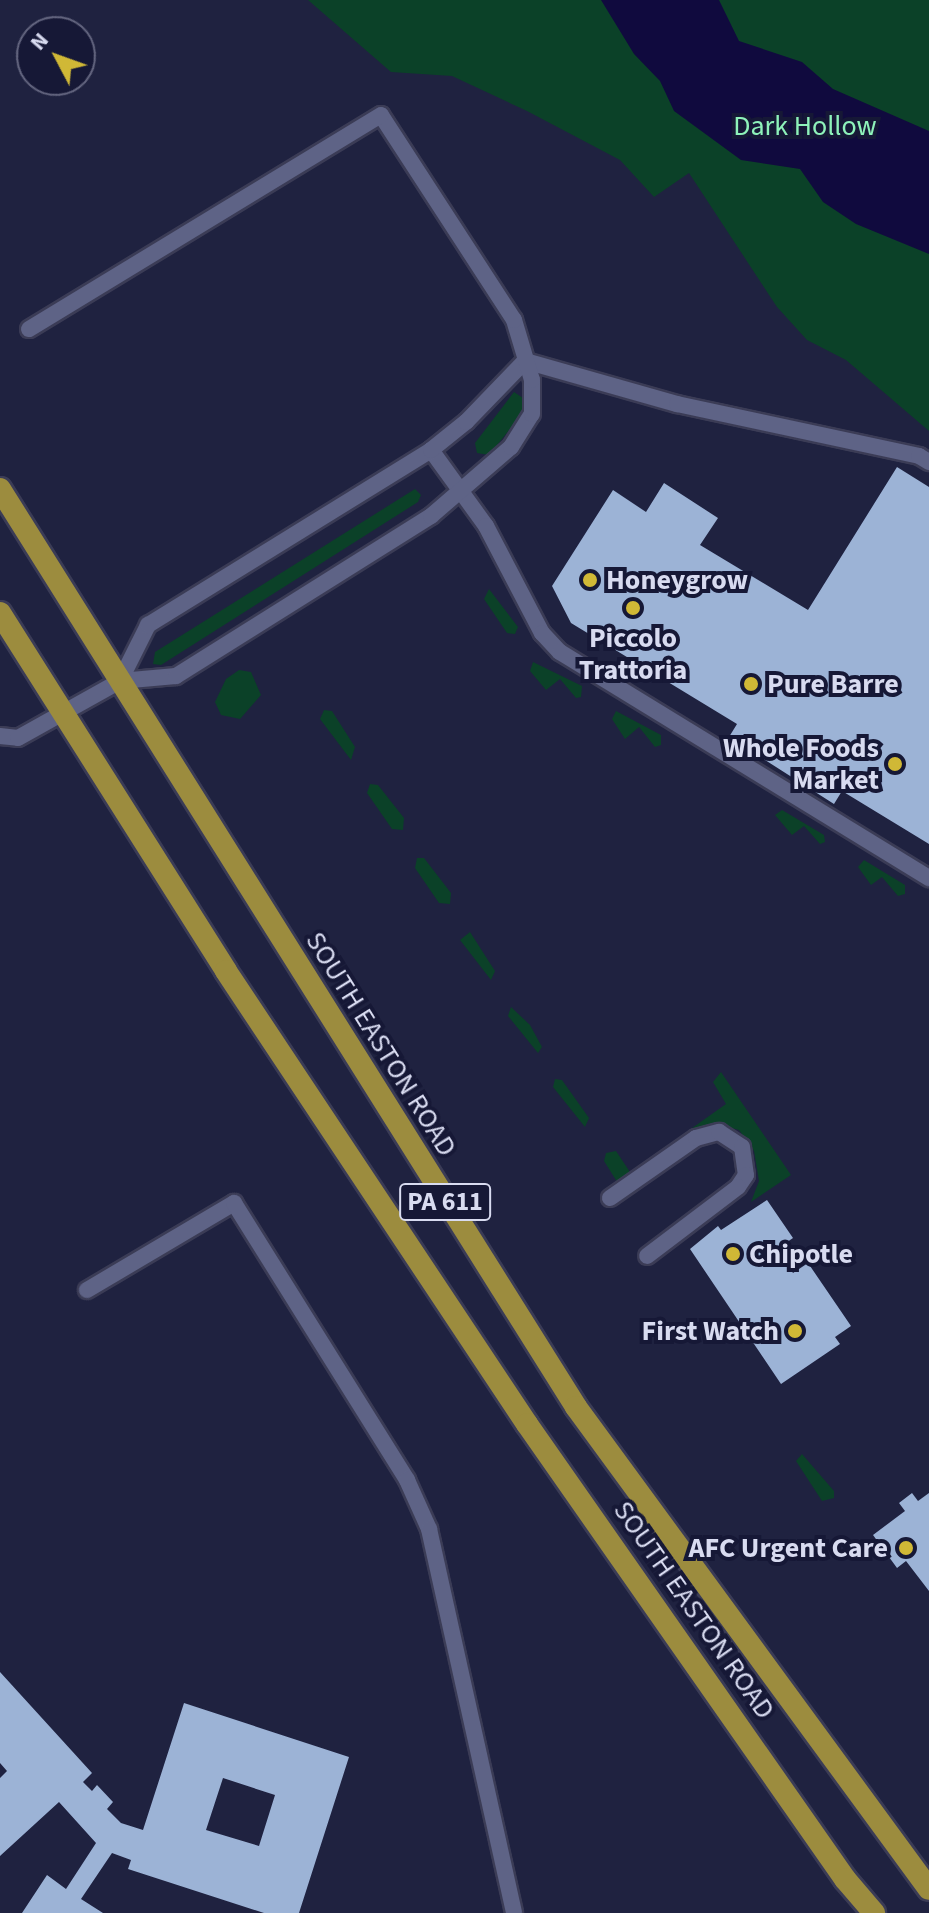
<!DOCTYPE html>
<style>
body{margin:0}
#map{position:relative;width:929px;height:1913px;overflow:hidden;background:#1f2240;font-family:"Source Sans 3",sans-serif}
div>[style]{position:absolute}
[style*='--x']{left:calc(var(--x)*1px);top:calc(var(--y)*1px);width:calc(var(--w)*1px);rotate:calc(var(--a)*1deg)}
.green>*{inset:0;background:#0b4128}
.water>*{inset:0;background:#100a3e}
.building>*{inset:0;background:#9cb3d6}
.roads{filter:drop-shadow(2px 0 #3b3c56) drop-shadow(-2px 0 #3b3c56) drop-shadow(0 2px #3b3c56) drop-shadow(0 -2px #3b3c56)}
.service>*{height:16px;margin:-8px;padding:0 8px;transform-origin:8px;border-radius:8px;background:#5e6386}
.trunk>*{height:22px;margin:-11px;padding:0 11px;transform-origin:11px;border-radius:11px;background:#9c8c3e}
.dots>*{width:22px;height:22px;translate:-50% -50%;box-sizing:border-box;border:4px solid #161836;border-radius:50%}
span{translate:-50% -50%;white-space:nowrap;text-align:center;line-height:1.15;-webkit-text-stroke:8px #161836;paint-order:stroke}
.shield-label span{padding:2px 6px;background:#161836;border:2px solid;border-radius:6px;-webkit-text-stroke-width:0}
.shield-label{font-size:26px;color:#d8dbf0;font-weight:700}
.park-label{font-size:28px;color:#8ef2ba}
.poi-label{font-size:28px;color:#d8dbf0;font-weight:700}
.left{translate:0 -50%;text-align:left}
.right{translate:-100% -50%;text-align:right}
.street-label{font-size:28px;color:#d8dbf0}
.north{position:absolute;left:16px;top:16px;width:80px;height:80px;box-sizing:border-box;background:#161836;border:2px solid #646680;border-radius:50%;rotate:311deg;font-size:22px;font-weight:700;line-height:32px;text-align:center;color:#d8dbf0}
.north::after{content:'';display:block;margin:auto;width:28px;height:36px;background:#d0b836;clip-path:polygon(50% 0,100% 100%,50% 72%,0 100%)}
</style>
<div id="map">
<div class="green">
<i style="clip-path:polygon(308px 0,929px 0,929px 431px,846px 360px,807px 340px,777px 307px,689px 173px,654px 197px,620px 160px,527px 111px,452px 76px,391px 72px)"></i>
<i style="clip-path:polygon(514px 392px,526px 400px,519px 418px,489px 455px,477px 453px,475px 443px)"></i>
<i style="clip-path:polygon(415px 489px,421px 495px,418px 502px,161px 665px,153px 664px,155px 652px)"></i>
<i style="clip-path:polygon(489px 589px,518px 627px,515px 634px,507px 633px,484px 599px)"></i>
<i style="clip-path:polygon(533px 662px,582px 686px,581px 697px,576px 698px,560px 679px,546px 690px,530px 671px)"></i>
<i style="clip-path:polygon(239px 670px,251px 672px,261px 695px,240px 719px,221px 715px,215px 702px,226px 679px)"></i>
<i style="clip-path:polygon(324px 710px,332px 711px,355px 747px,351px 760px,320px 719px)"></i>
<i style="clip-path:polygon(616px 711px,661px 735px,661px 745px,655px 747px,639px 727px,625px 739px,612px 719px)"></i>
<i style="clip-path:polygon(370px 784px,378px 785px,404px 818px,403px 830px,392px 829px,367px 793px)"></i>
<i style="clip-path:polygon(782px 810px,824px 835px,825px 842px,820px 844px,804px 826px,792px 835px,775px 815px)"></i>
<i style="clip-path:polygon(417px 858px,424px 858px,451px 893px,450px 904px,439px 903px,415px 868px)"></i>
<i style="clip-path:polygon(864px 860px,905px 885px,905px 894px,898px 896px,882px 877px,871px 885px,858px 867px)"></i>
<i style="clip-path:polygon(470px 932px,495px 971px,491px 980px,460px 940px)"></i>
<i style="clip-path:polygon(511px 1007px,530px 1025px,542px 1047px,538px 1053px,508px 1016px)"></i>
<i style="clip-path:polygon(721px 1072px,791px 1175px,751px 1202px,759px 1181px,754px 1151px,739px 1130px,712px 1123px,619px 1185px,604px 1161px,606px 1153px,616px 1151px,630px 1172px,726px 1104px,713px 1082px)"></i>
<i style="clip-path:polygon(555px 1079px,562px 1080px,589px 1118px,585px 1127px,553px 1087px)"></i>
<i style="clip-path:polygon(802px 1454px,834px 1491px,834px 1498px,822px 1501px,796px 1461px)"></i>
</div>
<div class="water">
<i style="clip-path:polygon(601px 0,719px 0,739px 41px,802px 62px,833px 89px,929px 131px,929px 254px,856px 224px,823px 202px,800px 169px,741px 160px,674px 111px,660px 81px,634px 54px)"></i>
</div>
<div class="building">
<i style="clip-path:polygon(897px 467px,929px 487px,929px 844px,842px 791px,834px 804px,729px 737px,737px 724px,571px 623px,552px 586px,613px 490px,646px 512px,664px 483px,718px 518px,700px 545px,808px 610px)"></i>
<i style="clip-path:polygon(767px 1200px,793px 1238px,777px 1249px,793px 1273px,808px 1263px,851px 1326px,835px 1337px,840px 1344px,781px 1384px,690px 1249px,718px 1226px,721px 1230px)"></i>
<i style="clip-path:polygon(912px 1493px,918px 1501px,929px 1493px,929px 1591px,906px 1561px,897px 1568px,873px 1535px,905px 1511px,899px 1503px)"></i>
<i style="clip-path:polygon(evenodd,0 1672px,92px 1773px,83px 1782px,92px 1791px,97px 1785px,113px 1802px,107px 1809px,121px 1823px,143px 1830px,184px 1703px,349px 1757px,299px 1913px,264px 1913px,128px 1869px,131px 1860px,112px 1853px,81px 1899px,103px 1913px,22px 1913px,47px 1875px,66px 1889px,96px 1843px,59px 1802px,0 1856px,0 1778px,7px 1771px,0 1763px,0 1672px,223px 1778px,275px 1795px,259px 1846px,206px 1830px,223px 1778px)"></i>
</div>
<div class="roads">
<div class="service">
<i style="--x:525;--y:361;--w:158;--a:15.8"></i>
<i style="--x:677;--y:404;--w:248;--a:12.1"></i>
<i style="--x:919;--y:456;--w:12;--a:31"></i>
<i style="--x:431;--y:450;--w:94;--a:54.1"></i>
<i style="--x:486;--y:526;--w:121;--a:62.4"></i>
<i style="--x:542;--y:633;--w:26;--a:47"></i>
<i style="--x:560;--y:652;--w:433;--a:31.5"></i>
<i style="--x:120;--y:681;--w:63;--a:-63.4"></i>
<i style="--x:148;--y:625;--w:333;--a:-31.7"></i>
<i style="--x:431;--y:450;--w:45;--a:-38.7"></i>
<i style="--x:466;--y:422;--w:85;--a:-46"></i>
<i style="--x:0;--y:736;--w:18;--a:6"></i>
<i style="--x:18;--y:738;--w:117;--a:-29.2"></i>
<i style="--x:120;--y:681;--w:56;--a:-5.1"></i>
<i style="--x:176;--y:676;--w:301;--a:-32.1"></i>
<i style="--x:431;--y:516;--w:106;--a:-40.8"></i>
<i style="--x:511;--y:447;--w:39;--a:-58"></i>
<i style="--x:532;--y:414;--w:34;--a:-90"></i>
<i style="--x:532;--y:380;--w:63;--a:-106.7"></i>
<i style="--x:514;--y:320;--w:244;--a:-123"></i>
<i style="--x:381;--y:115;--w:412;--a:148.7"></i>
<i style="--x:610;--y:1198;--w:105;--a:-34.9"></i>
<i style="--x:696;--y:1138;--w:24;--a:-15"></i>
<i style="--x:719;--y:1132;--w:27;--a:33"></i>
<i style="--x:742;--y:1147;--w:28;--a:82"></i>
<i style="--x:746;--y:1175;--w:14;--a:124"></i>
<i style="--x:738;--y:1187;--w:114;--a:142.8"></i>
<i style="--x:87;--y:1290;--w:171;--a:-30.6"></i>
<i style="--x:234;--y:1203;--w:327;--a:58"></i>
<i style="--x:407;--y:1480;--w:54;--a:65.8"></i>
<i style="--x:429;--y:1529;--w:393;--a:77.5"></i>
</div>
<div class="trunk">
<i style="--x:0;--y:489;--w:1084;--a:57.89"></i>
<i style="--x:576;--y:1407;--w:597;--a:53.78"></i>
<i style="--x:0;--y:613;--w:423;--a:57.7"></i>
<i style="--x:226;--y:971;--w:544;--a:56.4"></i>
<i style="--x:527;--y:1424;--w:555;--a:55.05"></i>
<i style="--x:845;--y:1879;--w:45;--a:49.5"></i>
</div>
</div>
<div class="dots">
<i style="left:590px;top:580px;background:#d0b836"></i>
<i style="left:633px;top:608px;background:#d0b836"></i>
<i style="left:751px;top:684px;background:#d0b836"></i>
<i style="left:895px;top:764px;background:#d0b836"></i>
<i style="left:733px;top:1254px;background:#d0b836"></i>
<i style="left:795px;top:1331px;background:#d0b836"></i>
<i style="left:906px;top:1548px;background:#d0b836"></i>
</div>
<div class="shield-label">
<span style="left:445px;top:1202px">PA 611</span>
</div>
<div class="park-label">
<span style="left:805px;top:126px">Dark Hollow</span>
</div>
<div class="poi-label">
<span class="left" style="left:606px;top:580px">Honeygrow</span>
<span style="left:633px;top:654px">Piccolo<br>Trattoria</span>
<span class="left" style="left:767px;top:684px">Pure Barre</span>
<span class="right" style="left:879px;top:764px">Whole Foods<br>Market</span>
<span class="left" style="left:749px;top:1254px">Chipotle</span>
<span class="right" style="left:779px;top:1331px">First Watch</span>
<span class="right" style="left:888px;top:1548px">AFC Urgent Care</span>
</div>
<div class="street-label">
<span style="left:381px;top:1044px;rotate:58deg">SOUTH EASTON ROAD</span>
<span style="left:694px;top:1610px;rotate:55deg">SOUTH EASTON ROAD</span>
</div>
<div class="north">N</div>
</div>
